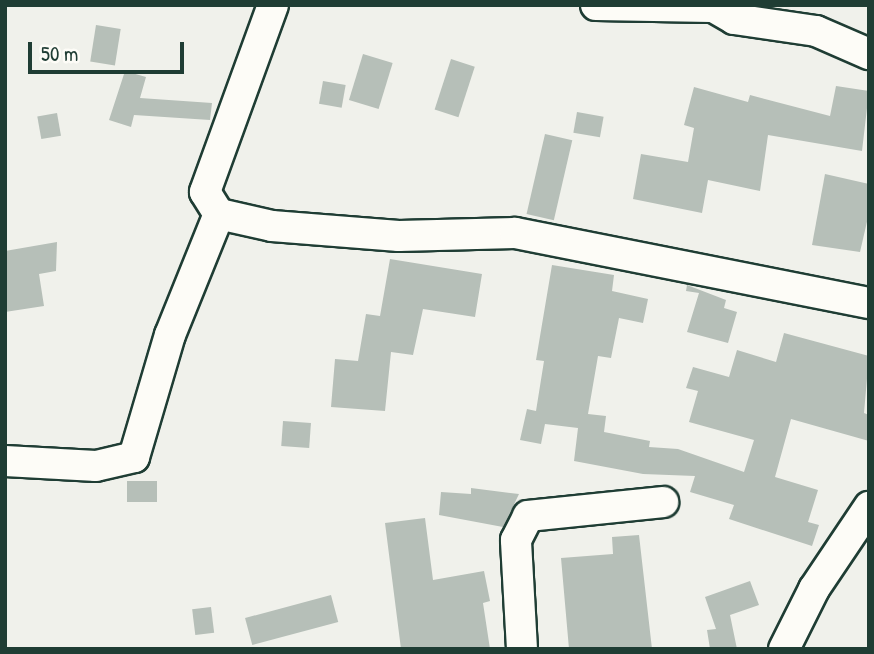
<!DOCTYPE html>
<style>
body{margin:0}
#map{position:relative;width:874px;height:654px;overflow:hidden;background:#f0f1eb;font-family:"Patrick Hand",sans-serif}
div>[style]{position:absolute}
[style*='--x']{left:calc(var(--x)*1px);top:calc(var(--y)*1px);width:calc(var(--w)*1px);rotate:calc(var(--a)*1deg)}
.building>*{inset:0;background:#b6bfb8;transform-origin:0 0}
.roads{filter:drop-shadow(2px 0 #1f3d34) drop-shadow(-2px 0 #1f3d34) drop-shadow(0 2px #1f3d34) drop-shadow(0 -2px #1f3d34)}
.minor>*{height:30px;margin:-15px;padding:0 15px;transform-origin:15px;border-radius:15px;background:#fdfcf7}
span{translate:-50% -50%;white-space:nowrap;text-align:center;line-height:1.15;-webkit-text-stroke:7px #fdfcf7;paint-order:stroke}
.frame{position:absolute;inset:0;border:7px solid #1f3d34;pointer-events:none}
.scale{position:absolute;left:28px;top:42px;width:156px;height:32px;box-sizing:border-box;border:4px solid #1f3d34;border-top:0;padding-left:9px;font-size:21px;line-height:24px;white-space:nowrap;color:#1f3d34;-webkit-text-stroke:5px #fdfcf7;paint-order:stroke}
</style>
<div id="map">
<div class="building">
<i style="left:96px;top:25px;width:25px;height:37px;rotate:9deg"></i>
<i style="left:363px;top:54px;width:31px;height:48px;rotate:17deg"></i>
<i style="left:451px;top:59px;width:25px;height:53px;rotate:18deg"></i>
<i style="clip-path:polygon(125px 71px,146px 77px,140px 98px,212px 103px,210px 120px,134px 115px,131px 127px,109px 120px)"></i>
<i style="left:323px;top:81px;width:23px;height:23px;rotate:10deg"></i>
<i style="clip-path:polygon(836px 86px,869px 91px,862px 151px,768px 135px,760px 191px,708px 180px,702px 213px,633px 199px,641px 154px,688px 162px,694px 128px,684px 125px,694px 87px,748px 102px,750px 95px,830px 116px)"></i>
<i style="left:577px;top:112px;width:27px;height:21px;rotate:10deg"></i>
<i style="left:57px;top:113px;width:23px;height:20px;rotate:80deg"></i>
<i style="left:545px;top:134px;width:28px;height:82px;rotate:13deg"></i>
<i style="clip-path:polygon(825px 174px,869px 184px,869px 213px,860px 252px,812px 245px)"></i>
<i style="clip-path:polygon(57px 242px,56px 271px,39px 274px,44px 306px,5px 312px,5px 251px)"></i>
<i style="clip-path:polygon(390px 259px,482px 274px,475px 317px,423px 309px,413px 355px,391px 352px,385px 411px,331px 407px,335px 359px,358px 361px,366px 314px,380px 316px)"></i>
<i style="clip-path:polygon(552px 265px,614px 275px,612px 291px,648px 299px,643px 323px,619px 318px,611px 358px,598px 356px,588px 414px,606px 416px,604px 432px,650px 441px,649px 447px,678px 449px,744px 472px,754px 440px,689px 422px,698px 391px,686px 388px,693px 367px,729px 377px,737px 350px,776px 362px,784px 333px,869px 356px,864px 413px,869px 415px,869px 441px,791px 419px,775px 477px,818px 490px,808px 522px,819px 525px,812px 546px,729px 519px,734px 505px,690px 492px,695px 476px,643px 474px,574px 461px,578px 428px,545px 424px,541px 444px,520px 440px,527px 409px,536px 411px,544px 361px,536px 360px)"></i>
<i style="clip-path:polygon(687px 285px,726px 300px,724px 308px,737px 312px,728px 343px,687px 332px,699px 293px,686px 291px)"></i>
<i style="left:283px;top:421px;width:28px;height:25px;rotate:4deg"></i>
<i style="left:127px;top:481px;width:30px;height:21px"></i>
<i style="clip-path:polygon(471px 488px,519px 494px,503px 527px,439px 515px,441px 492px,471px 494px)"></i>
<i style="clip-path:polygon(425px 518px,433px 580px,484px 571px,490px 601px,483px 603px,490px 649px,401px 649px,385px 523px)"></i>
<i style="clip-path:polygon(639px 535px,652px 649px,569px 649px,561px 558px,613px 554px,612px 537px)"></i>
<i style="clip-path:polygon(750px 581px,759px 605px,730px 615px,737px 649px,710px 649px,707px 630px,716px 629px,705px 597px)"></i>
<i style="left:331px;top:595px;width:28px;height:89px;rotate:75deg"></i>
<i style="left:211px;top:607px;width:26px;height:19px;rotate:83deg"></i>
</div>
<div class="roads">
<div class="minor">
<i style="--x:273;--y:5;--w:199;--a:110"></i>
<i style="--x:205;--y:192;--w:26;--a:58"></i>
<i style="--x:219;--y:214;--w:54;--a:12.8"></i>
<i style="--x:272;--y:226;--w:127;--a:4.5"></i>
<i style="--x:399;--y:236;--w:116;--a:-1.5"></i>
<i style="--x:515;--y:233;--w:361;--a:11.2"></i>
<i style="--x:596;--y:5;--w:115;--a:1"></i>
<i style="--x:710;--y:5;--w:28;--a:30"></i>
<i style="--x:734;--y:19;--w:83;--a:8.3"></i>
<i style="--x:816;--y:31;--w:58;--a:23.5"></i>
<i style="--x:5;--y:461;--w:91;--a:3.1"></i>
<i style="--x:96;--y:466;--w:39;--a:-13"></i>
<i style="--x:134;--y:457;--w:127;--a:-73.6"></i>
<i style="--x:170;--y:335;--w:131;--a:-68"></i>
<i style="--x:522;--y:649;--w:109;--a:-93.2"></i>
<i style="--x:516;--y:540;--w:27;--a:-63"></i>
<i style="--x:528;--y:516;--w:136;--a:-5.9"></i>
<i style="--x:784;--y:649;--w:67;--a:-63.4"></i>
<i style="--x:814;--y:589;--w:99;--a:-56.1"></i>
</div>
</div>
<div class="frame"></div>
<div class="scale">50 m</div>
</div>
